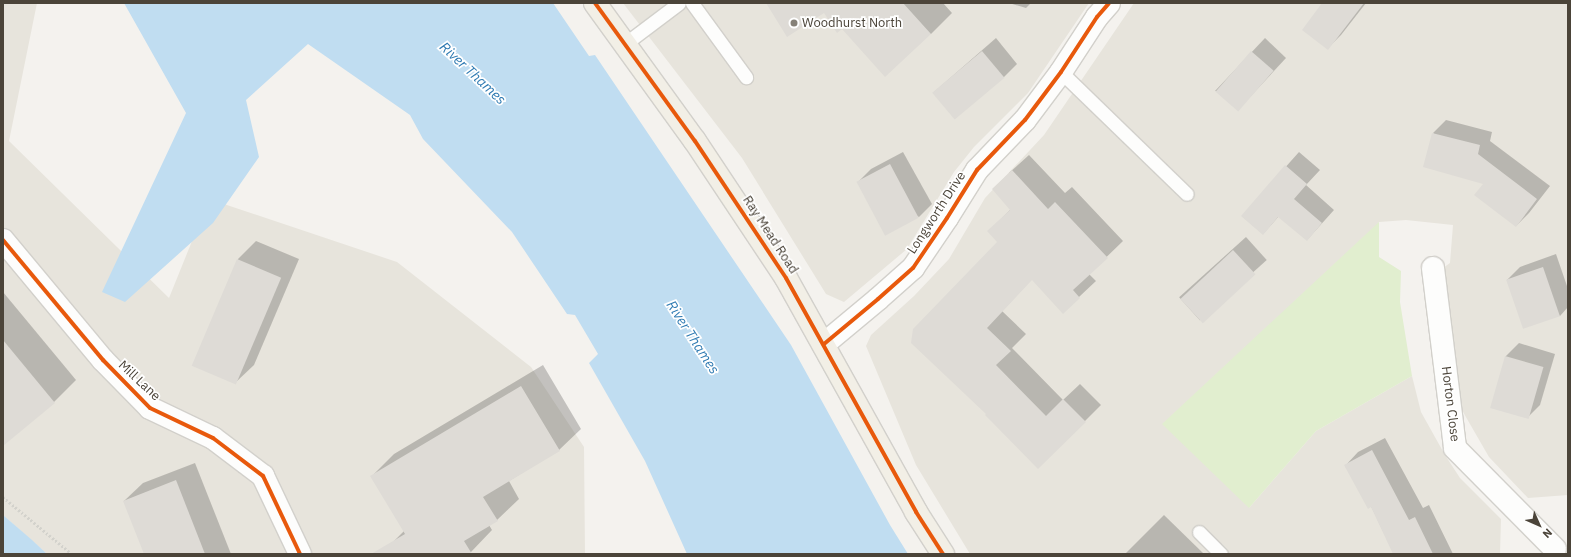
<!DOCTYPE html>
<style>
body{margin:0}
#map{position:relative;width:1571px;height:557px;overflow:hidden;background:#f4f2ee;font-family:"IBM Plex Sans",sans-serif}
div>[style]{position:absolute}
[style*='--x']{left:calc(var(--x)*1px);top:calc(var(--y)*1px);width:calc(var(--w)*1px);rotate:calc(var(--a)*1deg)}
.residential>*{inset:0;background:#e7e4dc}
.green>*{inset:0;background:#e1eecf}
.water>*{inset:0;background:#c0ddf1}
.shadow>*{inset:0;background:#0003;transform-origin:0 0}
.building>*{inset:0;background:#dedbd6;transform-origin:0 0}
.path>*{height:2.5px;margin-top:-1.25px;transform-origin:0;background:repeating-linear-gradient(90deg,#d3d2cc 0 2px,transparent 0 4px)}
.roads{filter:drop-shadow(1px 0 #d2d0cb) drop-shadow(-1px 0 #d2d0cb) drop-shadow(0 1px #d2d0cb) drop-shadow(0 -1px #d2d0cb)}
.lane>*{height:13px;margin:-6.5px;padding:0 6.5px;transform-origin:6.5px;border-radius:6.5px;background:#fdfdfc}
.street>*{height:22px;margin:-11px;padding:0 11px;transform-origin:11px;border-radius:11px;background:#fdfdfc}
.primary>*{height:22px;margin:-11px;padding:0 11px;transform-origin:11px;border-radius:11px;background:#f2efe6}
.cycleway>*{height:4px;margin:-2px;padding:0 2px;transform-origin:2px;border-radius:2px;background:#e8590c}
.dots>*{width:11px;height:11px;translate:-50% -50%;box-sizing:border-box;border:2px solid #fff;border-radius:50%}
span{translate:-50% -50%;white-space:nowrap;text-align:center;line-height:1.15;-webkit-text-stroke:3.5px #fff;paint-order:stroke}
.poi-label{font-size:13px;color:#4b4439}
.left{translate:0 -50%;text-align:left}
.street-label{font-size:13px;color:#4b4439}
.water-label{font-size:14px;color:#2e7ab2;font-style:italic}
.frame{position:absolute;inset:0;border:4px solid #4b4439;pointer-events:none}
.north{position:absolute;left:1519px;top:505px;width:40px;height:40px;-webkit-text-stroke:3px #fff;paint-order:stroke;rotate:135deg;font-size:11px;font-weight:700;line-height:16px;text-align:center;color:#4b4439}
.north::after{content:'';display:block;margin:auto;width:14px;height:18px;background:#4b4439;clip-path:polygon(50% 0,100% 100%,50% 72%,0 100%)}
</style>
<div id="map">
<div class="residential">
<i style="clip-path:polygon(3px 3px,37px 3px,9px 141px,169px 298px,209px 199px,397px 262px,531px 367px,584px 447px,585px 554px,47px 554px,3px 515px)"></i>
<i style="clip-path:polygon(623px 3px,1089px 3px,1028px 93px,974px 147px,954px 172px,907px 249px,844px 302px,826px 294px,742px 158px)"></i>
<i style="clip-path:polygon(1134px 3px,1568px 3px,1568px 495px,1528px 498px,1489px 457px,1459px 405px,1436px 273px,1450px 263px,1453px 225px,1406px 220px,1379px 222px,1249px 508px,1316px 431px,1412px 376px,1421px 412px,1445px 455px,1460px 478px,1501px 519px,1500px 554px,970px 554px,916px 465px,866px 346px,871px 335px,914px 296px,949px 259px,985px 198px,1044px 135px)"></i>
</div>
<div class="green">
<i style="clip-path:polygon(1379px 222px,1379px 257px,1401px 271px,1400px 302px,1412px 376px,1316px 431px,1249px 508px,1162px 424px)"></i>
</div>
<div class="water">
<i style="clip-path:polygon(124px 3px,553px 3px,589px 56px,595px 55px,791px 345px,890px 525px,908px 554px,687px 554px,645px 461px,589px 363px,598px 354px,575px 315px,567px 314px,512px 232px,423px 139px,410px 115px,308px 44px,246px 100px,259px 157px,213px 223px,125px 302px,102px 292px,186px 113px)"></i>
<i style="clip-path:polygon(3px 515px,32px 540px,47px 554px,3px 554px)"></i>
</div>
<div class="shadow">
<i style="clip-path:polygon(767px 3px,943px 3px,952px 13px,931px 34px,842px 28px,825px 12px)"></i>
<i style="clip-path:polygon(1009px 3px,1031px 3px,1026px 8px)"></i>
<i style="clip-path:polygon(1323px 3px,1366px 3px,1341px 35px,1328px 48px)"></i>
<i style="clip-path:polygon(996px 38px,1017px 64px,1004px 77px,933px 93px)"></i>
<i style="clip-path:polygon(1265px 38px,1286px 58px,1249px 98px,1215px 91px)"></i>
<i style="clip-path:polygon(1446px 120px,1492px 132px,1490px 141px,1550px 186px,1529px 213px,1516px 226px,1485px 183px,1433px 133px)"></i>
<i style="clip-path:polygon(903px 152px,932px 204px,919px 217px,858px 182px,871px 169px)"></i>
<i style="clip-path:polygon(1299px 152px,1320px 170px,1306px 185px,1334px 210px,1307px 240px,1279px 216px,1263px 234px,1242px 216px)"></i>
<i style="clip-path:polygon(1029px 155px,1065px 193px,1072px 187px,1123px 241px,1089px 274px,1096px 281px,1063px 312px,1032px 279px,1002px 311px,1026px 334px,1012px 348px,1063px 400px,1080px 384px,1101px 405px,1038px 468px,987px 414px,912px 342px,998px 242px,989px 231px,1011px 209px,1009px 173px)"></i>
<i style="left:1246px;top:237px;width:31px;height:90px;rotate:48deg"></i>
<i style="clip-path:polygon(256px 241px,299px 259px,254px 365px,235px 383px,238px 259px)"></i>
<i style="clip-path:polygon(1556px 254px,1568px 289px,1568px 307px,1560px 316px,1507px 280px,1520px 267px)"></i>
<i style="clip-path:polygon(3px 292px,76px 380px,54px 402px,3px 444px)"></i>
<i style="clip-path:polygon(1519px 343px,1555px 354px,1540px 405px,1527px 418px,1505px 357px)"></i>
<i style="clip-path:polygon(543px 365px,581px 429px,559px 450px,509px 481px,519px 499px,497px 520px,489px 525px,492px 530px,471px 552px,467px 554px,400px 554px,393px 542px,404px 531px,372px 476px,394px 454px)"></i>
<i style="clip-path:polygon(1385px 438px,1423px 508px,1429px 505px,1453px 554px,1394px 554px,1371px 506px,1345px 466px,1358px 452px)"></i>
<i style="clip-path:polygon(195px 463px,231px 554px,145px 554px,124px 501px,143px 483px)"></i>
<i style="clip-path:polygon(1164px 515px,1204px 554px,1125px 554px)"></i>
</div>
<div class="building">
<i style="clip-path:polygon(766px 3px,903px 3px,931px 34px,885px 77px,842px 29px,837px 33px,824px 13px,787px 37px)"></i>
<i style="clip-path:polygon(1322px 3px,1364px 3px,1328px 50px,1302px 30px)"></i>
<i style="left:982px;top:51px;width:35px;height:65px;rotate:50deg"></i>
<i style="left:1251px;top:51px;width:30px;height:54px;rotate:41deg"></i>
<i style="clip-path:polygon(1432px 133px,1480px 145px,1478px 154px,1537px 199px,1516px 227px,1474px 195px,1483px 184px,1423px 167px)"></i>
<i style="left:890px;top:164px;width:61px;height:38px;rotate:62deg"></i>
<i style="clip-path:polygon(1285px 165px,1307px 184px,1294px 199px,1322px 223px,1307px 241px,1278px 217px,1263px 235px,1241px 216px)"></i>
<i style="clip-path:polygon(1012px 170px,1048px 209px,1055px 202px,1108px 258px,1073px 290px,1080px 298px,1063px 314px,1032px 280px,987px 328px,1011px 351px,996px 365px,1046px 416px,1063px 399px,1086px 422px,1038px 469px,985px 415px,986px 414px,911px 343px,913px 329px,997px 242px,987px 231px,1010px 210px,992px 189px)"></i>
<i style="left:1233px;top:250px;width:33px;height:72px;rotate:47deg"></i>
<i style="left:237px;top:259px;width:48px;height:116px;rotate:23deg"></i>
<i style="left:1543px;top:267px;width:52px;height:39px;rotate:71deg"></i>
<i style="clip-path:polygon(3px 340px,55px 403px,3px 446px)"></i>
<i style="left:1505px;top:356px;width:40px;height:54px;rotate:16deg"></i>
<i style="clip-path:polygon(521px 386px,560px 451px,483px 497px,498px 521px,464px 541px,472px 554px,371px 554px,405px 534px,370px 476px)"></i>
<i style="clip-path:polygon(1372px 450px,1409px 520px,1415px 517px,1433px 554px,1393px 554px,1371px 507px,1368px 509px,1344px 465px)"></i>
<i style="clip-path:polygon(176px 480px,205px 554px,144px 554px,123px 501px)"></i>
</div>
<div class="path">
<i style="--x:3;--y:497;--w:89;--a:39.6"></i>
</div>
<div class="roads">
<div class="lane">
<i style="--x:692;--y:3;--w:92;--a:53.9"></i>
<i style="--x:626;--y:43;--w:66;--a:-37"></i>
<i style="--x:1061;--y:72;--w:175;--a:44.1"></i>
<i style="--x:1199;--y:532;--w:31;--a:45"></i>
</div>
<div class="street">
<i style="--x:3;--y:240;--w:156;--a:50.2"></i>
<i style="--x:103;--y:360;--w:67;--a:45.6"></i>
<i style="--x:150;--y:408;--w:70;--a:25.5"></i>
<i style="--x:213;--y:438;--w:63;--a:37.2"></i>
<i style="--x:263;--y:476;--w:86;--a:64.6"></i>
<i style="--x:1433;--y:268;--w:181;--a:83"></i>
<i style="--x:1455;--y:448;--w:142;--a:45.3"></i>
<i style="--x:824;--y:344;--w:70;--a:-39.8"></i>
<i style="--x:878;--y:299;--w:47;--a:-41.5"></i>
<i style="--x:913;--y:268;--w:60;--a:-55.8"></i>
<i style="--x:947;--y:218;--w:57;--a:-58"></i>
<i style="--x:977;--y:170;--w:69;--a:-46.2"></i>
<i style="--x:1025;--y:120;--w:60;--a:-53.1"></i>
<i style="--x:1061;--y:72;--w:66;--a:-56.8"></i>
<i style="--x:1097;--y:17;--w:18;--a:-49"></i>
</div>
<div class="primary">
<i style="--x:595;--y:3;--w:170;--a:54.1"></i>
<i style="--x:695;--y:141;--w:164;--a:56.4"></i>
<i style="--x:786;--y:278;--w:268;--a:60.9"></i>
<i style="--x:916;--y:512;--w:50;--a:57.3"></i>
</div>
</div>
<div class="cycleway">
<i style="--x:595;--y:3;--w:170;--a:54.1"></i>
<i style="--x:695;--y:141;--w:164;--a:56.4"></i>
<i style="--x:786;--y:278;--w:268;--a:60.9"></i>
<i style="--x:916;--y:512;--w:50;--a:57.3"></i>
<i style="--x:3;--y:240;--w:156;--a:50.2"></i>
<i style="--x:103;--y:360;--w:67;--a:45.6"></i>
<i style="--x:150;--y:408;--w:70;--a:25.5"></i>
<i style="--x:213;--y:438;--w:63;--a:37.2"></i>
<i style="--x:263;--y:476;--w:86;--a:64.6"></i>
<i style="--x:824;--y:344;--w:70;--a:-39.8"></i>
<i style="--x:878;--y:299;--w:47;--a:-41.5"></i>
<i style="--x:913;--y:268;--w:60;--a:-55.8"></i>
<i style="--x:947;--y:218;--w:57;--a:-58"></i>
<i style="--x:977;--y:170;--w:69;--a:-46.2"></i>
<i style="--x:1025;--y:120;--w:60;--a:-53.1"></i>
<i style="--x:1061;--y:72;--w:66;--a:-56.8"></i>
<i style="--x:1097;--y:17;--w:18;--a:-49"></i>
</div>
<div class="dots">
<i style="left:794px;top:23px;background:#868178"></i>
</div>
<div class="poi-label">
<span class="left" style="left:802px;top:23px">Woodhurst North</span>
</div>
<div class="street-label">
<span style="left:937px;top:213px;rotate:-57deg">Longworth Drive</span>
<span style="left:770px;top:235px;rotate:57deg">Ray Mead Road</span>
<span style="left:139px;top:381px;rotate:43deg">Mill Lane</span>
<span style="left:1450px;top:404px;rotate:83deg">Horton Close</span>
</div>
<div class="water-label">
<span style="left:473px;top:73px;rotate:43deg">River Thames</span>
<span style="left:693px;top:337px;rotate:57deg">River Thames</span>
</div>
<div class="frame"></div>
<div class="north">N</div>
</div>
